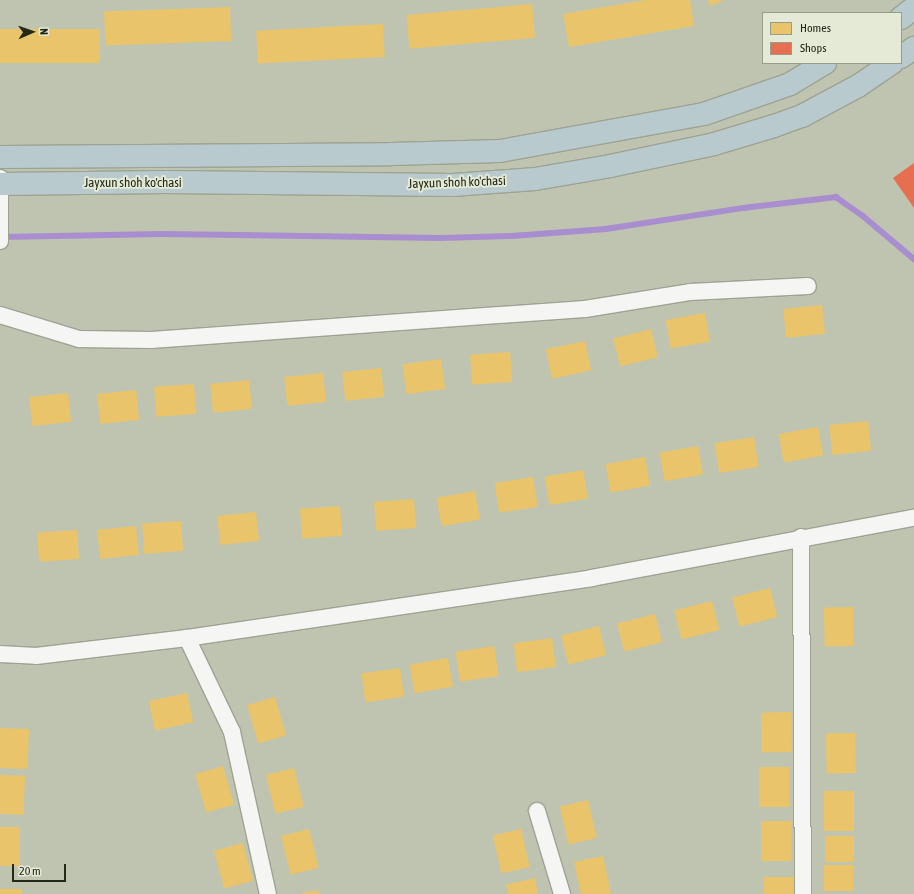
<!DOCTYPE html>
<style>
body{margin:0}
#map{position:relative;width:914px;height:894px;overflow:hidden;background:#bec4af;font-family:"Asap Condensed",sans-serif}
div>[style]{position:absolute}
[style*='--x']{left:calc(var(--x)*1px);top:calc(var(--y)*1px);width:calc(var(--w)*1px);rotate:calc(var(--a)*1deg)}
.homes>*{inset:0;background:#e9c46a;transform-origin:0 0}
.shops>*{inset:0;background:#e76f51}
.stream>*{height:5.5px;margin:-2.75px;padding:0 2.75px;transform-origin:2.75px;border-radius:2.75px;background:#a88ece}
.roads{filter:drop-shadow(1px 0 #9ea293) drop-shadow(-1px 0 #9ea293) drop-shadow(0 1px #9ea293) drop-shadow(0 -1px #9ea293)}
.street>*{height:16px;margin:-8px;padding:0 8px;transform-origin:8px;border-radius:8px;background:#f5f6f3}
.highway>*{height:22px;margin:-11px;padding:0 11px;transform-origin:11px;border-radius:11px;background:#b8cace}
span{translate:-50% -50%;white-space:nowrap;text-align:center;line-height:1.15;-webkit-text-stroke:4px #e5ead7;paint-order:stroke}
.street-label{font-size:13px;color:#242819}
.legend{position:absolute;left:762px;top:12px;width:140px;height:52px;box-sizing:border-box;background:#e5ead7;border:1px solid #989c8b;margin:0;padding:5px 7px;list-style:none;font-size:12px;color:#242819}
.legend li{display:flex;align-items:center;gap:8px;height:20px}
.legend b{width:20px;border:1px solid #989c8b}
.north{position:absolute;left:12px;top:12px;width:40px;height:40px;-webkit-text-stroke:3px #e5ead7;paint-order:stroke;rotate:88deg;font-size:11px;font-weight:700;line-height:16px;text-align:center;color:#242819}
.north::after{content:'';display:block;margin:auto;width:14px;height:18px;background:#242819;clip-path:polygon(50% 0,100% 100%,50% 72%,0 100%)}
.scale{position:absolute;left:12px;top:864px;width:54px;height:18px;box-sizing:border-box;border:2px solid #242819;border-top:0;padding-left:5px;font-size:12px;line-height:14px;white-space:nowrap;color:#242819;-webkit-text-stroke:3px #e5ead7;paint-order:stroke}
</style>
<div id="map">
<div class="homes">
<i style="clip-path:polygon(646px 0,690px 0,694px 26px,569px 47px,563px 14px)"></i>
<i style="clip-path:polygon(708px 0,724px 0,710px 6px)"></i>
<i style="left:532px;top:4px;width:34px;height:126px;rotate:85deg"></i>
<i style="left:230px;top:7px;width:34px;height:126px;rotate:88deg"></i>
<i style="left:383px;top:24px;width:33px;height:127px;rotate:87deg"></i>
<i style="left:100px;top:29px;width:34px;height:100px;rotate:90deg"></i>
<i style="left:822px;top:305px;width:29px;height:39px;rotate:84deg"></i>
<i style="left:705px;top:313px;width:29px;height:40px;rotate:80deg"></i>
<i style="left:651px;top:329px;width:29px;height:39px;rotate:76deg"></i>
<i style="left:585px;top:341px;width:30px;height:40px;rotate:78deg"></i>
<i style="left:510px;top:352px;width:30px;height:40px;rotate:86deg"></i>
<i style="left:441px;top:359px;width:30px;height:39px;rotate:82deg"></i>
<i style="left:381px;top:368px;width:29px;height:39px;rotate:84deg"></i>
<i style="left:323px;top:373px;width:29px;height:39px;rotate:84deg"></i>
<i style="left:249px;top:380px;width:29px;height:39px;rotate:84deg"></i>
<i style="left:194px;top:384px;width:30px;height:40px;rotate:86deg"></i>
<i style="left:136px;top:390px;width:30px;height:39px;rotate:84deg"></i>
<i style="left:68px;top:393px;width:29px;height:39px;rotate:84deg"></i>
<i style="left:868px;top:421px;width:30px;height:39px;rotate:84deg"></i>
<i style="left:818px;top:427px;width:29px;height:40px;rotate:80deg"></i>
<i style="left:754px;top:437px;width:30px;height:40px;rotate:81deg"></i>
<i style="left:698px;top:446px;width:29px;height:39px;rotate:80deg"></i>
<i style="left:645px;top:457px;width:29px;height:40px;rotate:80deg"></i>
<i style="left:583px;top:470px;width:29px;height:39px;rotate:80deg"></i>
<i style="left:533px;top:477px;width:30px;height:39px;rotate:81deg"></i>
<i style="left:475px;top:491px;width:29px;height:39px;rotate:80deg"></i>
<i style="left:414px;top:499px;width:29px;height:40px;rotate:86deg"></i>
<i style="left:340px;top:506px;width:30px;height:40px;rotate:86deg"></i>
<i style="left:256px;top:512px;width:29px;height:39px;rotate:84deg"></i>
<i style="left:181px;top:521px;width:30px;height:39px;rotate:86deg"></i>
<i style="left:136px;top:526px;width:29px;height:39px;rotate:84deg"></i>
<i style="left:77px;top:530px;width:29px;height:40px;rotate:86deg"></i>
<i style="left:770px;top:588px;width:30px;height:39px;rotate:76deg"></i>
<i style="left:712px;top:601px;width:30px;height:39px;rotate:76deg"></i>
<i style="left:853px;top:607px;width:39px;height:29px;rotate:89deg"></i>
<i style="left:655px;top:614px;width:29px;height:39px;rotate:76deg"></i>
<i style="left:599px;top:626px;width:30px;height:39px;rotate:76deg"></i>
<i style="left:552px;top:638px;width:29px;height:39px;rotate:82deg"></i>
<i style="left:494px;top:646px;width:30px;height:39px;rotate:81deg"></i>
<i style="left:448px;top:658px;width:29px;height:39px;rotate:80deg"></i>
<i style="left:400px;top:668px;width:29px;height:39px;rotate:82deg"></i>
<i style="left:187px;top:693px;width:30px;height:39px;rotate:78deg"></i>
<i style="left:275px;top:697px;width:40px;height:29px;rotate:74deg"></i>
<i style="left:791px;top:712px;width:40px;height:30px;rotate:89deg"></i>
<i style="left:0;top:728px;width:29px;height:40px;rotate:2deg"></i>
<i style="left:855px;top:733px;width:40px;height:29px;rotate:89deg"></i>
<i style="left:223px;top:766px;width:40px;height:29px;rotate:74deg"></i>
<i style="left:759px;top:767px;width:30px;height:40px"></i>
<i style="left:294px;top:768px;width:40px;height:29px;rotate:76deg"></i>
<i style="left:0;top:775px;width:25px;height:39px;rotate:2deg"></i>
<i style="left:854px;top:791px;width:40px;height:30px;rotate:90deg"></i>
<i style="left:588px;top:800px;width:39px;height:29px;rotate:77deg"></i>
<i style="left:791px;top:821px;width:40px;height:30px;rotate:90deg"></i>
<i style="left:0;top:827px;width:20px;height:39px"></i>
<i style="left:309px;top:829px;width:40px;height:29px;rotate:76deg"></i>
<i style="left:521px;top:829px;width:39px;height:29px;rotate:77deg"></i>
<i style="left:825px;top:836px;width:29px;height:26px"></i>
<i style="left:243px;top:843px;width:39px;height:30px;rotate:75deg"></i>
<i style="clip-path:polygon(603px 856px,611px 894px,581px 894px,574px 862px)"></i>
<i style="left:824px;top:865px;width:29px;height:26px"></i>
<i style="left:764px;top:877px;width:30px;height:17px"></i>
<i style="clip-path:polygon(535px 878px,538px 894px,508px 894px,506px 885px)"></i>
<i style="left:0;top:889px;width:22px;height:5px"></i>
<i style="clip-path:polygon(318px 890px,319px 894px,302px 894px,302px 893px)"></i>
</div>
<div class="shops">
<i style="clip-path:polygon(914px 163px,914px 208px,893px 178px)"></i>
</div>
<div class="stream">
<i style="--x:2;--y:237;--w:159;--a:-1.1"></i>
<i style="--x:161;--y:234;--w:279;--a:0.8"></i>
<i style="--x:440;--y:238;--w:72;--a:-1.6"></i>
<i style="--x:512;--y:236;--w:94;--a:-4.3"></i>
<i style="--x:606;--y:229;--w:139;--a:-8.7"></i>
<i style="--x:743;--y:208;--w:94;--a:-6.7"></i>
<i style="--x:836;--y:197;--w:32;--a:35"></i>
<i style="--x:862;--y:215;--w:68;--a:40.2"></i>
</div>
<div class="roads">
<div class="street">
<i style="--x:0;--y:178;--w:63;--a:90"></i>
<i style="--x:0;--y:315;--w:83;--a:16.9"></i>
<i style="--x:79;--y:339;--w:72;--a:0.8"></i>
<i style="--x:151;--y:340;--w:435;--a:-4.1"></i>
<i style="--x:585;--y:309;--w:106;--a:-9.2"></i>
<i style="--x:690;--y:292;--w:118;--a:-2.9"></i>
<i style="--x:801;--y:537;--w:357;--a:89.7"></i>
<i style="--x:187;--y:638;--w:104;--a:64.4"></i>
<i style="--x:232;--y:732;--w:166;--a:77.5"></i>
<i style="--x:0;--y:654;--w:36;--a:3"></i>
<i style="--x:36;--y:656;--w:152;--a:-6.8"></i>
<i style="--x:187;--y:638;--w:409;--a:-8.4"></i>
<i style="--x:592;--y:578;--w:328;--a:-10.6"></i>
<i style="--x:537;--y:811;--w:87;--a:73.2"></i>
</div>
<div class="highway">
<i style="--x:901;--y:18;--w:16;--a:-38"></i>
<i style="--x:901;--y:57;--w:16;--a:-35"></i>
<i style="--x:0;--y:157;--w:391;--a:-0.4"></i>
<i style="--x:391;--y:154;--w:109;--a:-1.6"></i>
<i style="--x:500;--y:151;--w:207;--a:-10.3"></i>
<i style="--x:704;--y:114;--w:91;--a:-19.2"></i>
<i style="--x:790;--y:84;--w:41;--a:-31"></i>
<i style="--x:0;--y:184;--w:166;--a:-0.7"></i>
<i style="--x:166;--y:182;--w:287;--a:0.6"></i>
<i style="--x:453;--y:185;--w:82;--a:-4.2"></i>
<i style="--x:535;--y:179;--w:76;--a:-9.8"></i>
<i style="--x:610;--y:166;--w:106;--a:-11.9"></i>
<i style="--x:714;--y:144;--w:63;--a:-16.7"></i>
<i style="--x:774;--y:126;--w:30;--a:-20"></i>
<i style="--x:802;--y:116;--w:64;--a:-28.2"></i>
<i style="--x:858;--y:86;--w:41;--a:-34.1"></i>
</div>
</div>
<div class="street-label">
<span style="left:133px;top:183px">Jayxun shoh ko'chasi</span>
<span style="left:457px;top:183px;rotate:-2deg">Jayxun shoh ko'chasi</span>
</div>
<ul class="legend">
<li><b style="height:11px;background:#e9c46a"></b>Homes</li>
<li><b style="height:11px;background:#e76f51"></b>Shops</li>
</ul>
<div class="north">N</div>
<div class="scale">20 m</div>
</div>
